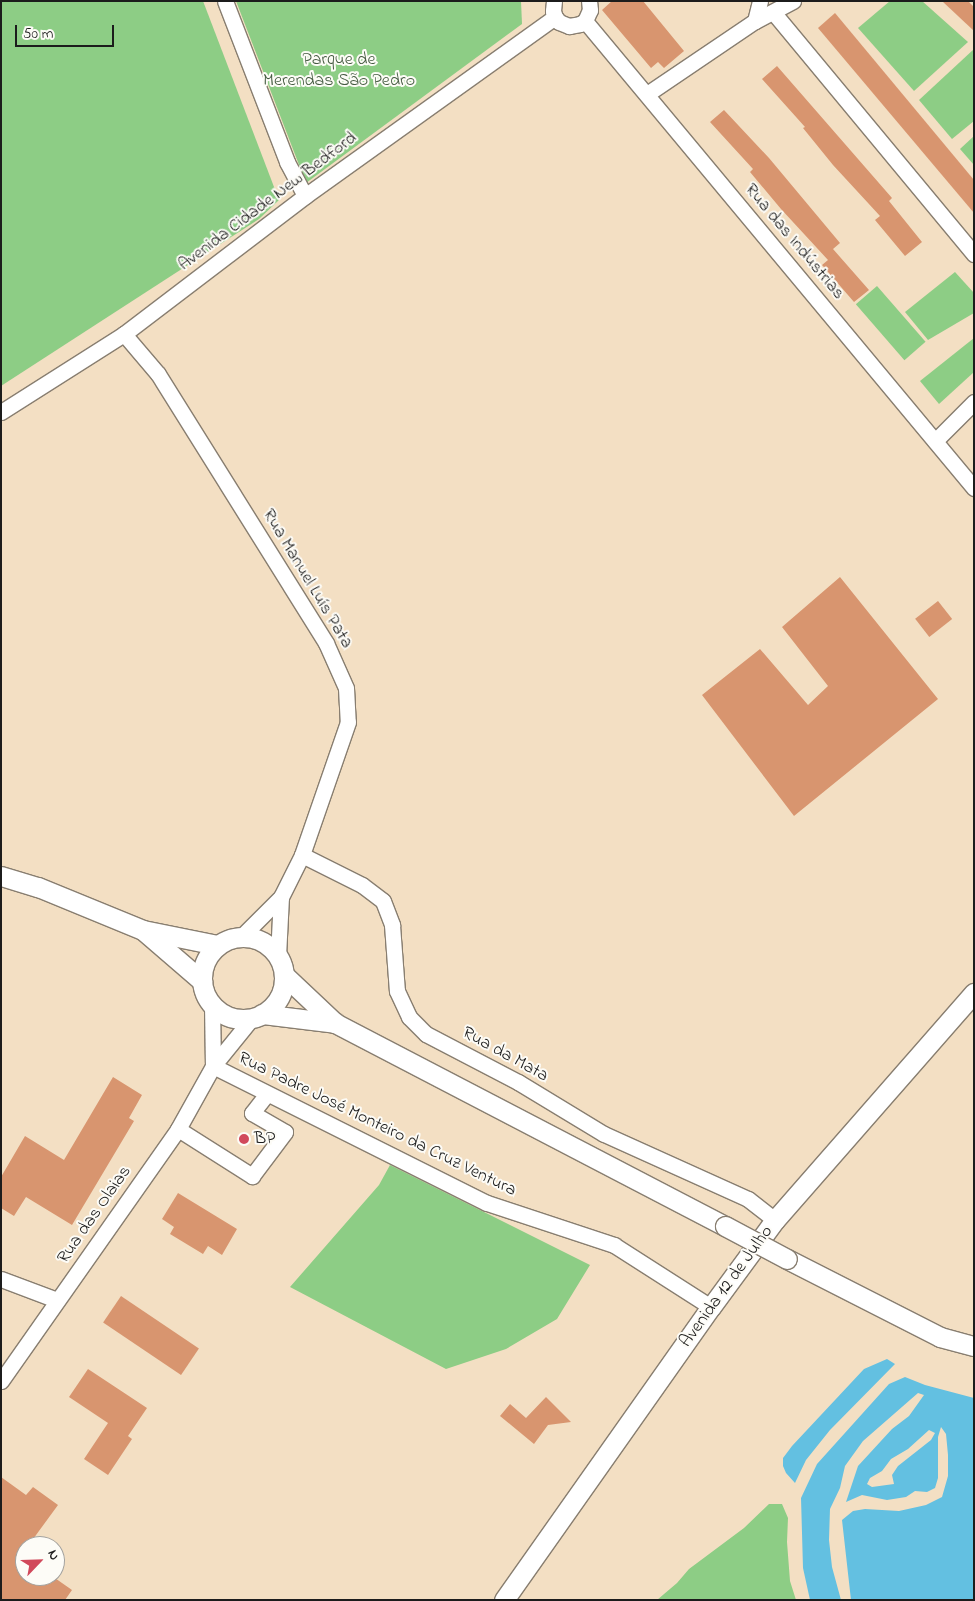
<!DOCTYPE html>
<meta charset="utf-8">
<style>
body{margin:0}
#map{position:relative;width:975px;height:1601px;overflow:hidden;background:#f3dfc3;font-family:"Indie Flower",sans-serif}
div>[style]{position:absolute}
[style*='--x']{left:calc(var(--x)*1px);top:calc(var(--y)*1px);width:calc(var(--w)*1px);rotate:calc(var(--a)*1deg)}
.green>*{inset:0;background:#8dcd85;transform-origin:0 0}
.water>*{inset:0;background:#63c0e1}
.building>*{inset:0;background:#d8956f;transform-origin:0 0}
.roads{filter:drop-shadow(1px 0 #887e70) drop-shadow(-1px 0 #887e70) drop-shadow(0 1px #887e70) drop-shadow(0 -1px #887e70)}
.minor>*{height:15px;margin:-7.5px;padding:0 7.5px;transform-origin:7.5px;border-radius:7.5px;background:#fff}
.major>*{height:19px;margin:-9.5px;padding:0 9.5px;transform-origin:9.5px;border-radius:9.5px;background:#fff}
.major>.ring{margin:-9.5px;padding:0;box-sizing:content-box;background:none;border:19px solid #fff;border-radius:50%}
.bridges{filter:drop-shadow(1px 0 #887e70) drop-shadow(-1px 0 #887e70) drop-shadow(0 1px #887e70) drop-shadow(0 -1px #887e70)}
.major-bridge>*{height:19px;margin:-9.5px;padding:0 9.5px;transform-origin:9.5px;border-radius:9.5px;background:#fff}
.dots>*{width:14px;height:14px;translate:-50% -50%;box-sizing:border-box;border:2px solid #fdfcf7;border-radius:50%}
span{translate:-50% -50%;white-space:nowrap;text-align:center;line-height:1.15;-webkit-text-stroke:4px #fdfcf7;paint-order:stroke}
.park-label{font-size:18px;color:#445a41}
.street-label{font-size:18px;color:#1c1c1c}
.poi-label{font-size:18px;color:#1c1c1c}
.left{translate:0 -50%;text-align:left}
.frame{position:absolute;inset:0;border:2px solid #1c1c1c;pointer-events:none}
.north{position:absolute;left:15px;top:1536px;width:50px;height:50px;box-sizing:border-box;background:#fdfcf7;border:1px solid #a3a29f;border-radius:50%;rotate:66deg;font-size:14px;font-weight:700;line-height:20px;text-align:center;color:#1c1c1c}
.north::after{content:'';display:block;margin:auto;width:18px;height:22px;background:#d1495b;clip-path:polygon(50% 0,100% 100%,50% 72%,0 100%)}
.scale{position:absolute;left:15px;top:25px;width:99px;height:22px;box-sizing:border-box;border:2px solid #1c1c1c;border-top:0;padding-left:6px;font-size:15px;line-height:18px;white-space:nowrap;color:#1c1c1c;-webkit-text-stroke:4px #fdfcf7;paint-order:stroke}
</style>
<div id="map">
<div class="green">
<i style="clip-path:polygon(1px 1px,203px 1px,279px 200px,259px 219px,1px 386px)"></i>
<i style="clip-path:polygon(236px 1px,521px 1px,522px 24px,306px 183px)"></i>
<i style="clip-path:polygon(890px 1px,922px 1px,968px 42px,914px 91px,858px 28px)"></i>
<i style="clip-path:polygon(974px 49px,974px 121px,952px 139px,919px 100px)"></i>
<i style="clip-path:polygon(974px 136px,974px 165px,960px 149px)"></i>
<i style="clip-path:polygon(955px 272px,974px 293px,974px 313px,928px 340px,905px 312px)"></i>
<i style="left:877px;top:286px;width:74px;height:28px;rotate:49deg"></i>
<i style="clip-path:polygon(974px 338px,974px 372px,939px 404px,920px 381px)"></i>
<i style="clip-path:polygon(390px 1165px,590px 1265px,557px 1319px,506px 1349px,446px 1369px,290px 1287px,379px 1185px)"></i>
<i style="clip-path:polygon(769px 1504px,782px 1504px,788px 1518px,787px 1542px,790px 1581px,796px 1600px,657px 1600px,677px 1583px,689px 1569px,744px 1528px)"></i>
</div>
<div class="water">
<i style="clip-path:polygon(887px 1359px,895px 1364px,830px 1430px,806px 1460px,795px 1483px,786px 1473px,783px 1466px,783px 1458px,792px 1446px,864px 1369px)"></i>
<i style="clip-path:polygon(evenodd,905px 1377px,925px 1385px,974px 1398px,974px 1600px,851px 1600px,842px 1520px,853px 1511px,865px 1509px,899px 1511px,926px 1505px,942px 1497px,948px 1476px,948px 1455px,946px 1434px,941px 1427px,938px 1437px,938px 1478px,935px 1488px,927px 1492px,915px 1491px,906px 1497px,887px 1500px,862px 1495px,846px 1502px,858px 1466px,892px 1429px,909px 1416px,924px 1395px,918px 1393px,863px 1441px,845px 1466px,840px 1488px,830px 1509px,829px 1540px,832px 1567px,841px 1600px,810px 1600px,803px 1568px,801px 1498px,817px 1464px,889px 1384px,905px 1377px,929px 1430px,935px 1433px,931px 1440px,898px 1466px,892px 1475px,894px 1484px,872px 1487px,867px 1484px,870px 1478px,882px 1471px,891px 1459px,908px 1449px,929px 1430px)"></i>
</div>
<div class="building">
<i style="clip-path:polygon(612px 1px,643px 1px,684px 51px,664px 68px,658px 62px,651px 68px,602px 10px)"></i>
<i style="clip-path:polygon(942px 1px,968px 1px,974px 7px,974px 31px)"></i>
<i style="clip-path:polygon(835px 13px,974px 180px,974px 213px,818px 28px)"></i>
<i style="clip-path:polygon(777px 66px,892px 198px,889px 201px,922px 242px,905px 256px,875px 220px,880px 216px,833px 165px,803px 128px,805px 127px,762px 79px)"></i>
<i style="clip-path:polygon(724px 110px,769px 158px,840px 243px,833px 249px,869px 290px,854px 302px,822px 265px,828px 260px,781px 209px,750px 172px,753px 169px,710px 122px)"></i>
<i style="clip-path:polygon(840px 577px,938px 699px,794px 816px,702px 695px,760px 649px,808px 705px,828px 686px,782px 627px)"></i>
<i style="left:938px;top:601px;width:23px;height:29px;rotate:52deg"></i>
<i style="clip-path:polygon(113px 1077px,142px 1095px,129px 1118px,134px 1121px,72px 1225px,26px 1197px,14px 1216px,1px 1208px,1px 1177px,25px 1136px,64px 1160px)"></i>
<i style="clip-path:polygon(178px 1193px,237px 1229px,222px 1255px,208px 1246px,203px 1254px,170px 1234px,174px 1227px,162px 1219px)"></i>
<i style="left:121px;top:1296px;width:94px;height:32px;rotate:34deg"></i>
<i style="clip-path:polygon(88px 1369px,147px 1408px,128px 1436px,132px 1439px,108px 1475px,84px 1459px,108px 1423px,69px 1397px)"></i>
<i style="clip-path:polygon(546px 1397px,571px 1422px,548px 1425px,534px 1444px,500px 1416px,510px 1404px,526px 1418px)"></i>
<i style="clip-path:polygon(1px 1477px,26px 1495px,33px 1487px,58px 1505px,28px 1546px,25px 1546px,25px 1576px,52px 1576px,72px 1590px,65px 1600px,1px 1600px)"></i>
</div>
<div class="roads">
<div class="minor">
<i style="--x:225;--y:1;--w:173;--a:68.9"></i>
<i style="--x:287;--y:162;--w:38;--a:62"></i>
<i style="--x:554;--y:1;--w:10;--a:96"></i>
<i style="--x:553;--y:11;--w:6;--a:72"></i>
<i style="--x:555;--y:17;--w:6;--a:51"></i>
<i style="--x:559;--y:22;--w:11;--a:22"></i>
<i style="--x:569;--y:26;--w:11;--a:-10"></i>
<i style="--x:580;--y:24;--w:6;--a:-31"></i>
<i style="--x:585;--y:21;--w:12;--a:-66"></i>
<i style="--x:590;--y:10;--w:9;--a:-96"></i>
<i style="--x:773;--y:12;--w:315;--a:50.3"></i>
<i style="--x:585;--y:21;--w:608;--a:50.21"></i>
<i style="--x:755;--y:21;--w:21;--a:-76"></i>
<i style="--x:647;--y:94;--w:130;--a:-34.1"></i>
<i style="--x:755;--y:21;--w:43;--a:-27.8"></i>
<i style="--x:124;--y:334;--w:52;--a:49.6"></i>
<i style="--x:158;--y:374;--w:317;--a:58"></i>
<i style="--x:326;--y:643;--w:49;--a:66"></i>
<i style="--x:346;--y:688;--w:34;--a:87"></i>
<i style="--x:348;--y:722;--w:141;--a:109.1"></i>
<i style="--x:302;--y:855;--w:47;--a:116.6"></i>
<i style="--x:281;--y:897;--w:55;--a:135"></i>
<i style="--x:1;--y:412;--w:146;--a:-32.4"></i>
<i style="--x:124;--y:334;--w:228;--a:-37.3"></i>
<i style="--x:305;--y:196;--w:307;--a:-35.6"></i>
<i style="--x:935;--y:441;--w:55;--a:-45"></i>
<i style="--x:302;--y:855;--w:67;--a:26.6"></i>
<i style="--x:362;--y:885;--w:26;--a:37"></i>
<i style="--x:383;--y:901;--w:26;--a:69"></i>
<i style="--x:392;--y:925;--w:66;--a:85.7"></i>
<i style="--x:397;--y:991;--w:29;--a:65"></i>
<i style="--x:409;--y:1017;--w:24;--a:45"></i>
<i style="--x:426;--y:1034;--w:104;--a:27.6"></i>
<i style="--x:518;--y:1082;--w:100;--a:31.2"></i>
<i style="--x:604;--y:1134;--w:158;--a:24.3"></i>
<i style="--x:748;--y:1199;--w:34;--a:38"></i>
<i style="--x:278;--y:956;--w:59;--a:-87.1"></i>
<i style="--x:212;--y:1004;--w:62;--a:89.1"></i>
<i style="--x:213;--y:1066;--w:306;--a:26.6"></i>
<i style="--x:487;--y:1203;--w:134;--a:18.3"></i>
<i style="--x:614;--y:1245;--w:115;--a:32.6"></i>
<i style="--x:178;--y:1129;--w:88;--a:32.4"></i>
<i style="--x:252;--y:1176;--w:55;--a:-53.1"></i>
<i style="--x:285;--y:1132;--w:38;--a:-150"></i>
<i style="--x:252;--y:1113;--w:24;--a:-52"></i>
<i style="--x:1;--y:1279;--w:60;--a:20.6"></i>
<i style="--x:1;--y:1381;--w:308;--a:-54.9"></i>
<i style="--x:178;--y:1129;--w:72;--a:-60.9"></i>
<i style="--x:213;--y:1066;--w:62;--a:-50.9"></i>
</div>
<div class="major">
<i style="--x:1;--y:876;--w:39;--a:17"></i>
<i style="--x:38;--y:887;--w:113;--a:22.3"></i>
<i style="--x:143;--y:930;--w:76;--a:11.5"></i>
<i style="--x:144;--y:931;--w:77;--a:40.8"></i>
<i class="ring" style="left:202px;top:937px;width:63px;height:63px"></i>
<i style="--x:284;--y:975;--w:70;--a:43.3"></i>
<i style="--x:335;--y:1023;--w:440;--a:27.5"></i>
<i style="--x:262;--y:1014;--w:74;--a:7"></i>
<i style="--x:787;--y:1259;--w:172;--a:27"></i>
<i style="--x:940;--y:1337;--w:35;--a:15"></i>
<i style="--x:504;--y:1600;--w:359;--a:-54.8"></i>
<i style="--x:711;--y:1307;--w:108;--a:-53.7"></i>
<i style="--x:775;--y:1220;--w:302;--a:-48.8"></i>
</div>
</div>
<div class="bridges">
<div class="major-bridge">
<i style="--x:725;--y:1226;--w:70;--a:28"></i>
</div>
</div>
<div class="dots">
<i style="left:244px;top:1139px;background:#d1495b"></i>
</div>
<div class="park-label">
<span style="left:339px;top:71px">Parque de<br>Merendas São Pedro</span>
</div>
<div class="street-label">
<span style="left:268px;top:202px;rotate:-37deg">Avenida Cidade New Bedford</span>
<span style="left:794px;top:242px;rotate:50deg">Rua das Indústrias</span>
<span style="left:307px;top:579px;rotate:59deg">Rua Manuel Luís Pata</span>
<span style="left:505px;top:1055px;rotate:29deg">Rua da Mata</span>
<span style="left:377px;top:1125px;rotate:26deg">Rua Padre José Monteiro da Cruz Ventura</span>
<span style="left:95px;top:1215px;rotate:-55deg">Rua das Olaias</span>
<span style="left:727px;top:1287px;rotate:-54deg">Avenida 12 de Julho</span>
</div>
<div class="poi-label">
<span class="left" style="left:254px;top:1139px">BP</span>
</div>
<div class="frame"></div>
<div class="north">N</div>
<div class="scale">50 m</div>
</div>
